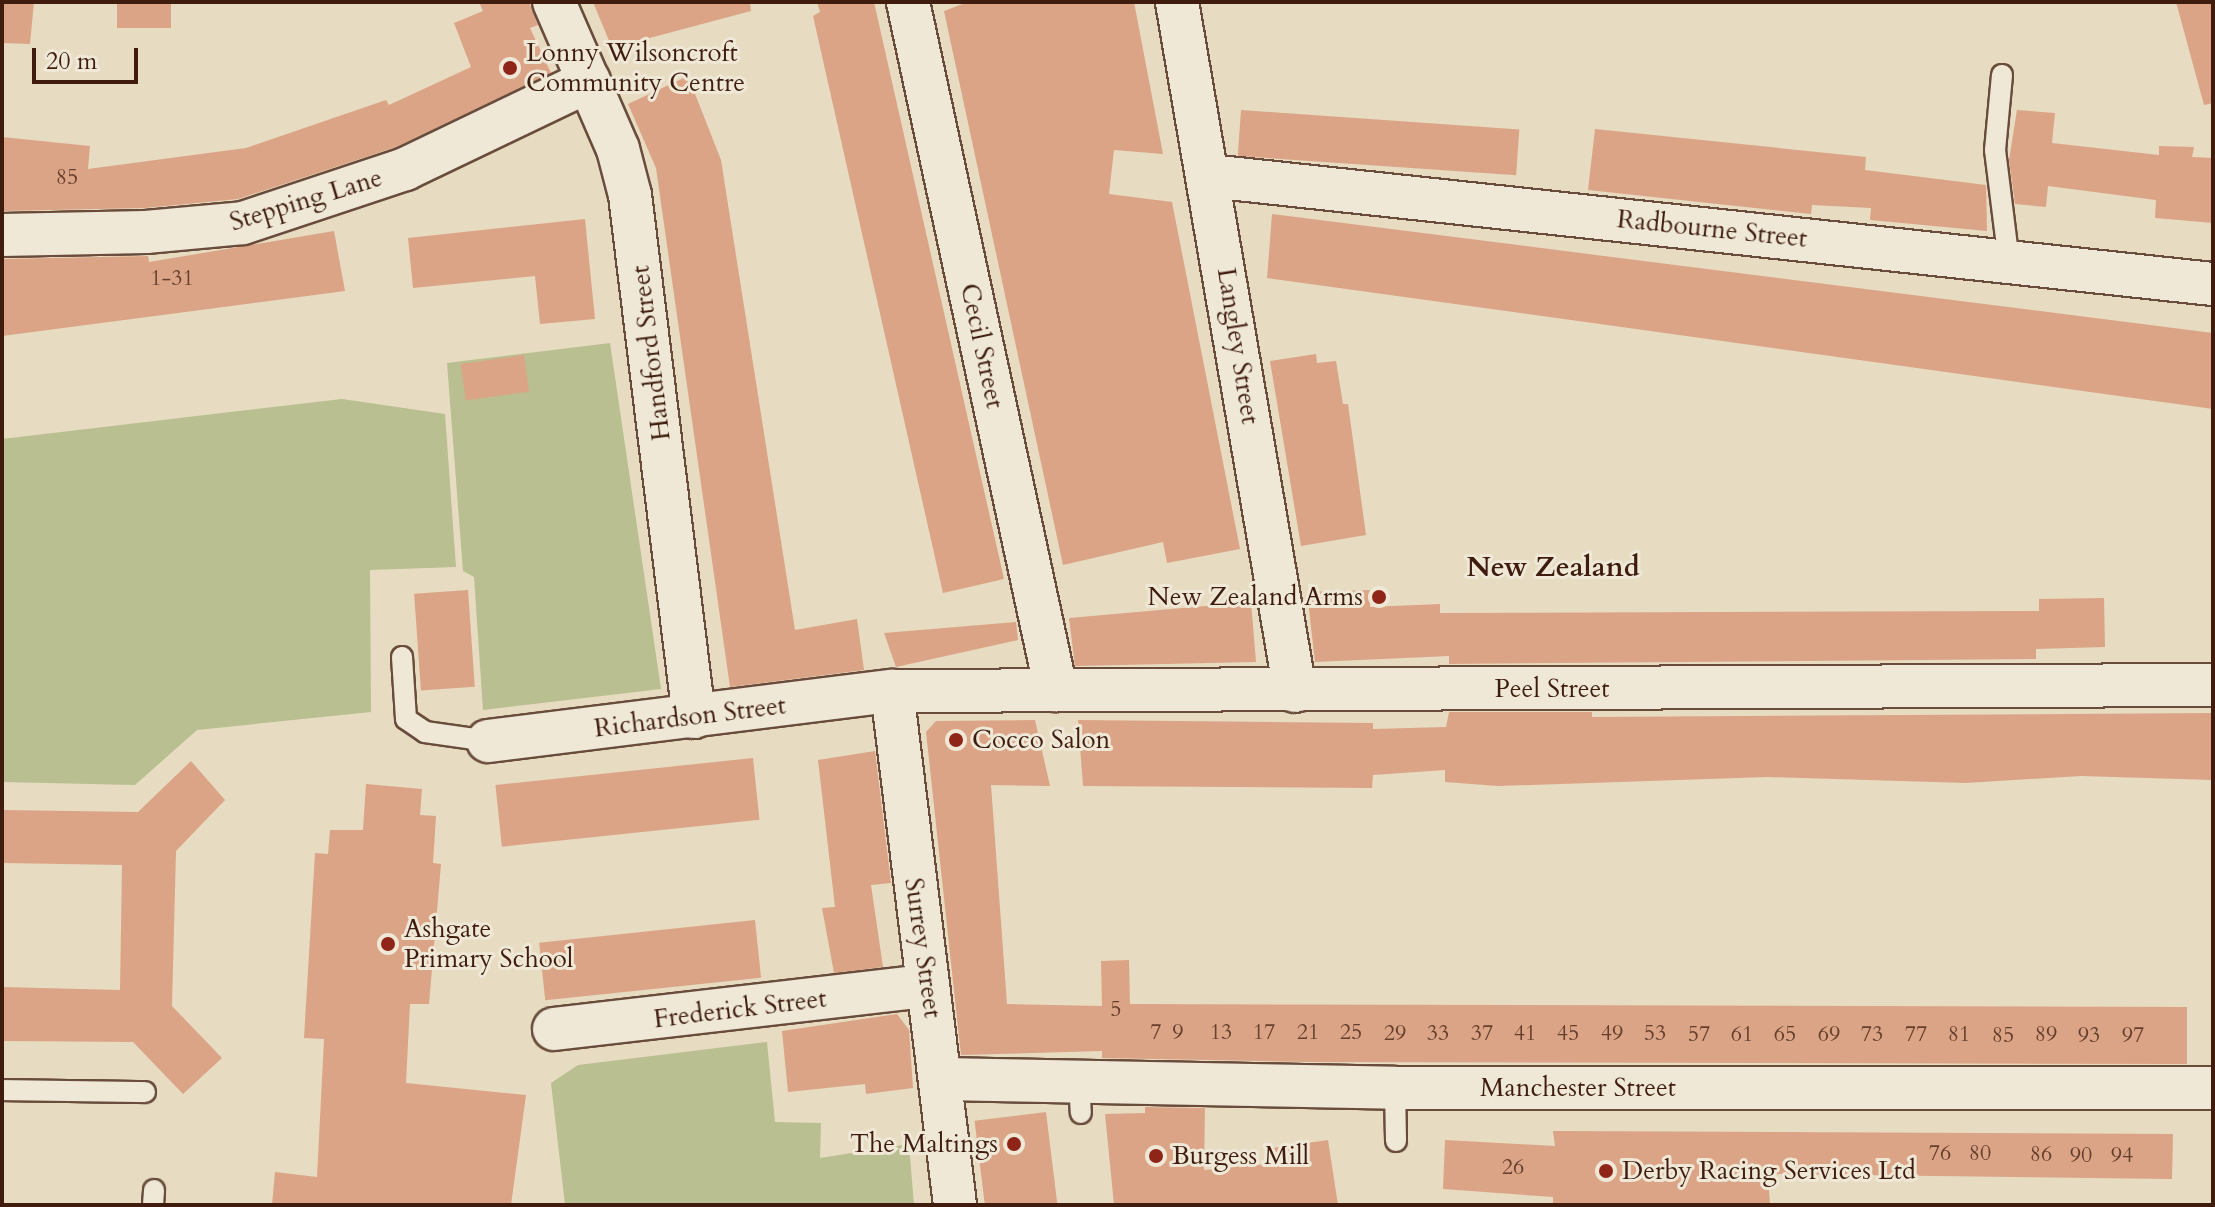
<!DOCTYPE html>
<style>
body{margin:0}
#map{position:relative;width:2215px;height:1207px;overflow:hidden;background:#e7dbc1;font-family:Cardo,serif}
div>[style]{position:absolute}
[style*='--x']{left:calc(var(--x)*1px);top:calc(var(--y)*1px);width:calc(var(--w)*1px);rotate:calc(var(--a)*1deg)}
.green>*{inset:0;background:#b9bf90}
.building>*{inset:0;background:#dba486;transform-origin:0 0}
.roads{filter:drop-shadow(2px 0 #694c3b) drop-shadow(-2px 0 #694c3b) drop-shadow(0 2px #694c3b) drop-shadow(0 -2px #694c3b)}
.service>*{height:20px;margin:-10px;padding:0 10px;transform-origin:10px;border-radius:10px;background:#efe8d7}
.minor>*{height:42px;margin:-21px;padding:0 21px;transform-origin:21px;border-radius:21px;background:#efe8d7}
.dots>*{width:22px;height:22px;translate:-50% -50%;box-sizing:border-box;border:4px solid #efe8d7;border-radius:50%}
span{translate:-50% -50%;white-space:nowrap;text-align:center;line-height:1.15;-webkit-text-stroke:6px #efe8d7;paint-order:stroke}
.number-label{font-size:22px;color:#663e2c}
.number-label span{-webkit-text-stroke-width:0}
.poi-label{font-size:26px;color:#3f1c0e}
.left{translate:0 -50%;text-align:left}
.right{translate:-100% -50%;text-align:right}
.street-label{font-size:26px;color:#3f1c0e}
.neighbourhood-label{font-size:28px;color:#3f1c0e;font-weight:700}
.frame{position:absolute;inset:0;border:4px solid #3f1c0e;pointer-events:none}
.scale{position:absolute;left:32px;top:48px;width:106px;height:36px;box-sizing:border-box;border:4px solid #3f1c0e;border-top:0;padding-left:10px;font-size:24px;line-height:28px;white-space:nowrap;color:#3f1c0e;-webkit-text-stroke:6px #efe8d7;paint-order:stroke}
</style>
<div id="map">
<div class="green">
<i style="clip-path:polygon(610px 343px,661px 689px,483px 710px,474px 577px,463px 571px,447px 363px)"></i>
<i style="clip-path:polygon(342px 399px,445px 414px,456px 567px,370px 570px,371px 712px,197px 730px,135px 785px,2px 782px,2px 439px)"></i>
<i style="clip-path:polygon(767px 1042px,775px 1122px,821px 1123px,820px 1158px,909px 1144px,914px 1205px,565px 1205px,551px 1083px,578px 1065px)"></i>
</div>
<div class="building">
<i style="clip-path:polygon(2px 2px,34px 2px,30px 44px,2px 43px)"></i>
<i style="left:117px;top:2px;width:54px;height:26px"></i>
<i style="clip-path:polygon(479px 2px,529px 2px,538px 25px,530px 28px,551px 73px,396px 147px,238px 199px,145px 208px,2px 211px,2px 137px,90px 146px,88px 169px,246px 148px,386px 100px,389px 105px,471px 67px,454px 23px,483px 11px)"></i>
<i style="clip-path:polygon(593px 2px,750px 2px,751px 11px,612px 48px)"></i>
<i style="clip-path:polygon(817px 2px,874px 2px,1004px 579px,943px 593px,813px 16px,820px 12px)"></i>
<i style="clip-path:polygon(968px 2px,1134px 2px,1163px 154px,1114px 150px,1109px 194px,1172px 202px,1240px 549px,1167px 563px,1163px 542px,1063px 565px,944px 11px)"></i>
<i style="clip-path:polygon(2176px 2px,2213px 2px,2213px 103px,2204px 105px)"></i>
<i style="clip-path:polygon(688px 76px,721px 160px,795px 630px,857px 619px,864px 670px,730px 687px,656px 168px,628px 104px)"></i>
<i style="left:1241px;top:110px;width:279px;height:46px;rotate:4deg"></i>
<i style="clip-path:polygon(2017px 110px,2055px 113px,2052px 143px,2159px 155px,2159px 146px,2194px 147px,2192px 157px,2213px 158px,2213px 223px,2155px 218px,2156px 200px,2048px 186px,2046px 207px,2015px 204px,2009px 160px)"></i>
<i style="clip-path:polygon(1595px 129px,1866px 157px,1865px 170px,1986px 185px,1987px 231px,1870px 220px,1871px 208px,1812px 205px,1811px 214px,1588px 190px)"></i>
<i style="clip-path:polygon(1272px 214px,2213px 333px,2213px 409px,1267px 278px)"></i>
<i style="clip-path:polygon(585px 219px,595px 319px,540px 324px,535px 276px,413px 288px,408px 238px)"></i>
<i style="clip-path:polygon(334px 231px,345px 291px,2px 336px,2px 259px,148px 256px,149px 262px)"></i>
<i style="clip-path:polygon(1316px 354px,1317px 363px,1336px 361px,1343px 404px,1348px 404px,1366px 535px,1301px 546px,1270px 361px)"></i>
<i style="left:524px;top:355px;width:37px;height:64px;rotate:82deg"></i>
<i style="left:468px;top:590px;width:97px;height:54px;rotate:86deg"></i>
<i style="clip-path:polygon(1370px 590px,1370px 607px,1440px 604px,1440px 613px,2039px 611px,2039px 599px,2104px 598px,2105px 647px,2036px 649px,2036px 659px,1449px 664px,1449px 656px,1315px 662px,1307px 592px)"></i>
<i style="clip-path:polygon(1251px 602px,1256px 662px,1075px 666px,1069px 618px)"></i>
<i style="clip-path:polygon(1016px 622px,1018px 640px,896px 667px,884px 633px)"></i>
<i style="clip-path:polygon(1449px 712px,1592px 712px,1592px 717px,2213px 713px,2213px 780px,2081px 776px,1966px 783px,1767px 777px,1498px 786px,1445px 782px,1445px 770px,1373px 775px,1372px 788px,1083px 786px,1078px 720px,1373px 723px,1373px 729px,1446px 727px)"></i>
<i style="clip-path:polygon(1035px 720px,1050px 786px,991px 785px,1007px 1004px,1102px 1006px,1101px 961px,1129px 960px,1130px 1004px,2187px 1007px,2187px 1064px,1309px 1062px,1102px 1058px,1102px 1051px,961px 1055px,926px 732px,936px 721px)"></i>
<i style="clip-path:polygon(875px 751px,891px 883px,871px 885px,883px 967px,834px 973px,822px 908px,835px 907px,818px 760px)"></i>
<i style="left:753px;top:758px;width:62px;height:259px;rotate:84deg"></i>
<i style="clip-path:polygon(191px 761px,225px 800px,176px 851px,172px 1006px,222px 1058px,183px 1094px,133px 1042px,2px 1041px,2px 987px,120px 990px,122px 865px,2px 863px,2px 810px,138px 812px)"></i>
<i style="clip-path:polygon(366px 784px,422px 789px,420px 815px,436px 816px,433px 863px,441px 864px,429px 1004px,410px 1004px,406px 1083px,526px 1095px,511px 1205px,272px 1205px,275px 1172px,317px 1177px,324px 1039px,304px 1038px,315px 853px,328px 854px,330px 830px,363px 830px)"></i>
<i style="left:755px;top:920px;width:58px;height:217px;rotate:84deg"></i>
<i style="clip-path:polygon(897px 1014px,909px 1030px,913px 1088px,866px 1094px,865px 1084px,788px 1092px,782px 1031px)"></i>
<i style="clip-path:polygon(1145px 1107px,1205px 1108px,1204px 1170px,1268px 1164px,1266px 1149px,1328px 1140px,1338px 1205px,1114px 1205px,1105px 1114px,1145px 1113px)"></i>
<i style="left:1046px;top:1112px;width:94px;height:72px;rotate:83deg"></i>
<i style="clip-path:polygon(1553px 1131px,2173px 1134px,2172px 1179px,1768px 1174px,1770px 1205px,1553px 1205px,1553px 1197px,1443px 1189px,1445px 1140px,1555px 1146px)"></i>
</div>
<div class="roads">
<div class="service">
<i style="--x:2002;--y:75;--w:75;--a:95.3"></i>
<i style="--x:1995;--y:150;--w:113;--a:82.9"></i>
<i style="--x:402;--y:657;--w:62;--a:86.3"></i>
<i style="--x:406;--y:719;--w:23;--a:34"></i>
<i style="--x:425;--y:732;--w:64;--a:8.1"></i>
<i style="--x:1079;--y:1079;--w:34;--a:87"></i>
<i style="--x:1395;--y:1088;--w:53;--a:88.9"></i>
<i style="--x:2;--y:1090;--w:143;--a:0.8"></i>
<i style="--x:153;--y:1205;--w:15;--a:-86"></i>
</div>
<div class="minor">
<i style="--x:554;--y:2;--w:160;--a:66.5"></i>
<i style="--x:618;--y:149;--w:48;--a:75.4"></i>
<i style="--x:630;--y:195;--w:526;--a:83.01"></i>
<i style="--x:908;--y:2;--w:704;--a:77.86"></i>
<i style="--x:1177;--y:2;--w:699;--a:80.28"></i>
<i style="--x:1210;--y:176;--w:1009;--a:6.15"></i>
<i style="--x:2;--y:235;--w:144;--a:-1.2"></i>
<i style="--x:146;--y:232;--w:97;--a:-5.3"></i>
<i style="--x:243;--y:223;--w:171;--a:-18.4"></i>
<i style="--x:405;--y:169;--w:204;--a:-25.6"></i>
<i style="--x:892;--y:691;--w:518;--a:83.01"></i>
<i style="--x:488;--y:741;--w:407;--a:-7.1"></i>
<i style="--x:892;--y:691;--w:1321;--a:-0.26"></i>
<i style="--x:554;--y:1029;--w:375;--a:-6.6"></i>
<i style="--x:942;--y:1079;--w:453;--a:1.1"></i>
<i style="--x:1395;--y:1088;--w:818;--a:0"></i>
</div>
</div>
<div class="dots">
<i style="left:510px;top:68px;background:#8f2418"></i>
<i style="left:1379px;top:597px;background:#8f2418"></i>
<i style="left:956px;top:740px;background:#8f2418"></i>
<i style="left:388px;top:944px;background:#8f2418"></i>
<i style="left:1014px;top:1144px;background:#8f2418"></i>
<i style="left:1156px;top:1156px;background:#8f2418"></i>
<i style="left:1606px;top:1171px;background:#8f2418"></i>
</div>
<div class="number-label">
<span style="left:67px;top:178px">85</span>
<span style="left:172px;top:279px">1-31</span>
<span style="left:1116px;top:1010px">5</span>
<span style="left:1156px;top:1033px">7</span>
<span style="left:1178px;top:1033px">9</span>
<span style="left:1221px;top:1033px">13</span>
<span style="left:1264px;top:1033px">17</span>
<span style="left:1308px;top:1033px">21</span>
<span style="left:1351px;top:1033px">25</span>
<span style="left:1395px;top:1034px">29</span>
<span style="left:1438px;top:1034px">33</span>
<span style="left:1482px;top:1034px">37</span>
<span style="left:1525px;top:1034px">41</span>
<span style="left:1568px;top:1034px">45</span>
<span style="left:1612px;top:1034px">49</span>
<span style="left:1655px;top:1034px">53</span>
<span style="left:1699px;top:1035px">57</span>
<span style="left:1742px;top:1035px">61</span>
<span style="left:1785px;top:1035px">65</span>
<span style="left:1829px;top:1035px">69</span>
<span style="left:1872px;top:1035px">73</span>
<span style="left:1916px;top:1035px">77</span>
<span style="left:1959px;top:1035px">81</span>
<span style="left:2046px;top:1035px">89</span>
<span style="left:2003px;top:1036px">85</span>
<span style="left:2089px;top:1036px">93</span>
<span style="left:2133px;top:1036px">97</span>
<span style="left:1940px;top:1154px">76</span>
<span style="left:1980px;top:1154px">80</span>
<span style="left:2041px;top:1155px">86</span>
<span style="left:2081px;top:1156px">90</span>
<span style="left:2122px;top:1156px">94</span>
<span style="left:1513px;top:1168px">26</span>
</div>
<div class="poi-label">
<span class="left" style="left:526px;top:68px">Lonny Wilsoncroft<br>Community Centre</span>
<span class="right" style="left:1363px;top:597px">New Zealand Arms</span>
<span class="left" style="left:972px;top:740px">Cocco Salon</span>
<span class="left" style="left:404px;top:944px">Ashgate<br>Primary School</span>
<span class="right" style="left:998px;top:1144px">The Maltings</span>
<span class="left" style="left:1172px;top:1156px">Burgess Mill</span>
<span class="left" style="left:1622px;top:1171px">Derby Racing Services Ltd</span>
</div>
<div class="street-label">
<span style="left:306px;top:200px;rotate:-17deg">Stepping Lane</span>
<span style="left:1712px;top:229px;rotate:6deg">Radbourne Street</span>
<span style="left:982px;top:346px;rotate:78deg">Cecil Street</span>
<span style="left:1238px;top:346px;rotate:81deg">Langley Street</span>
<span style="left:651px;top:353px;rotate:-97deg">Handford Street</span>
<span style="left:1552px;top:689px">Peel Street</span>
<span style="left:690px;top:717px;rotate:-7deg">Richardson Street</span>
<span style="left:923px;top:948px;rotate:82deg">Surrey Street</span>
<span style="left:740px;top:1009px;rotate:-7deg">Frederick Street</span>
<span style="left:1578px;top:1088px">Manchester Street</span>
</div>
<div class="neighbourhood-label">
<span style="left:1553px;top:567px">New Zealand</span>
</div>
<div class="frame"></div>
<div class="scale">20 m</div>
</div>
